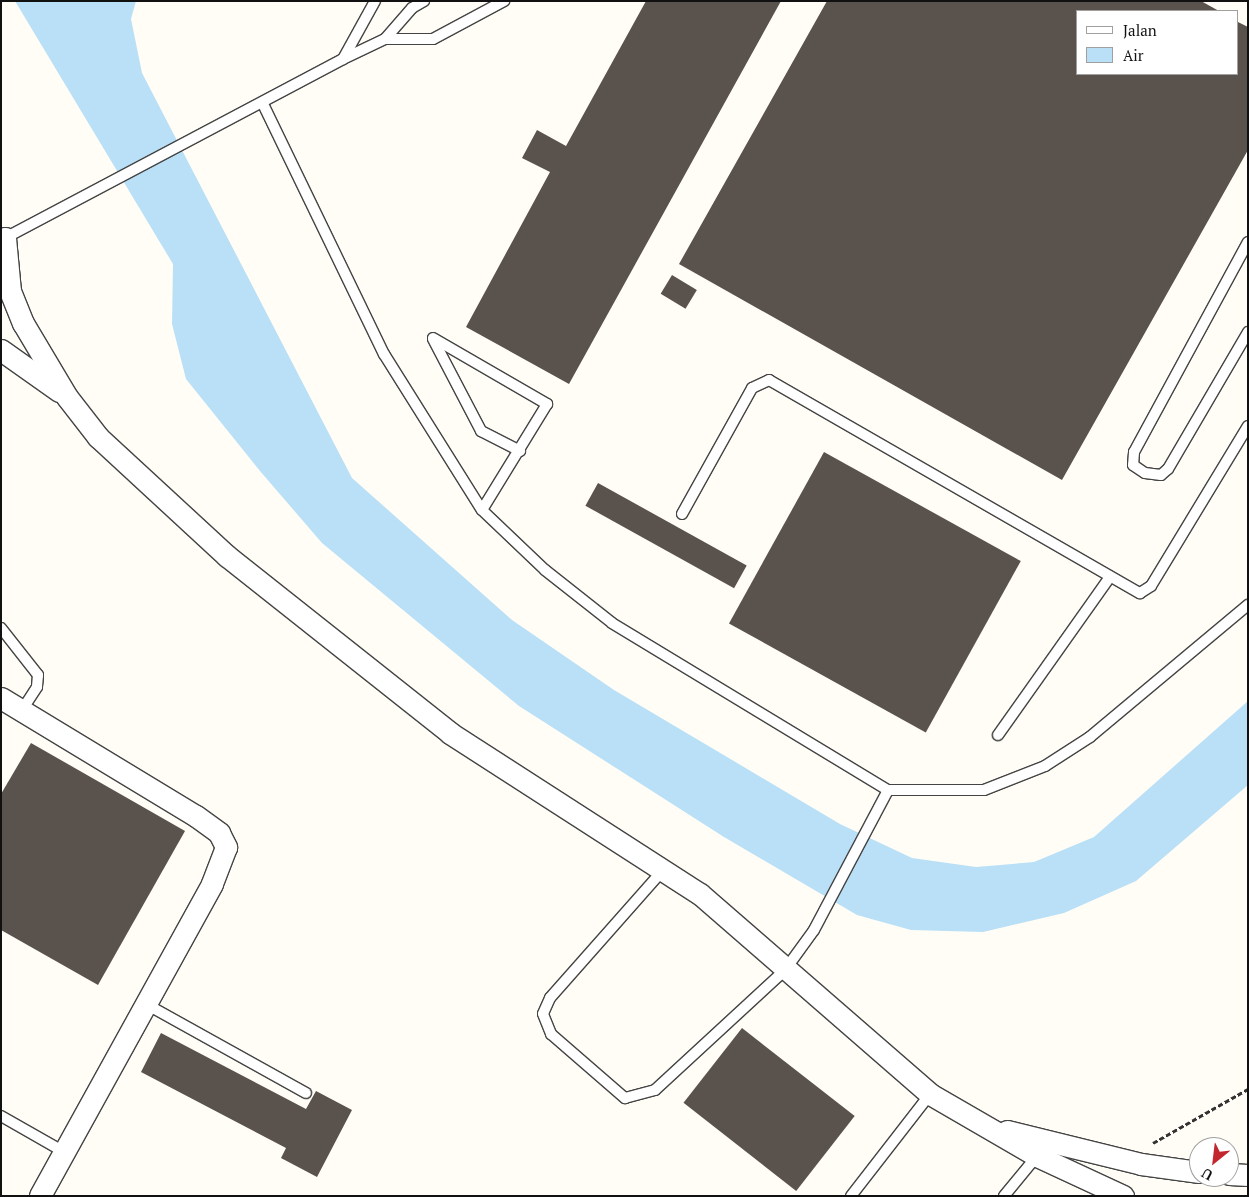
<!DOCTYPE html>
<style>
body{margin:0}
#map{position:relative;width:1249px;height:1197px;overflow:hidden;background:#fffdf5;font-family:"PT Serif",serif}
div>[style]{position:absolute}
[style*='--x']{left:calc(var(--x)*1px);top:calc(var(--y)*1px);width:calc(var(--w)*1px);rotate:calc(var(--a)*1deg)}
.water>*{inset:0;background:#b9e0f7}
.building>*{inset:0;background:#5a524d;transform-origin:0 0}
.path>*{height:3px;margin-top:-1.5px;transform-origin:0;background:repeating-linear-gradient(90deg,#333 0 5px,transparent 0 7.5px)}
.roads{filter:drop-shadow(1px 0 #444) drop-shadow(-1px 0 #444) drop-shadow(0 1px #444) drop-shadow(0 -1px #444)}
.service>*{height:10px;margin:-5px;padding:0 5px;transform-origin:5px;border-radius:5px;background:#fff}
.minor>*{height:21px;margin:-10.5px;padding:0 10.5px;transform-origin:10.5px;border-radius:10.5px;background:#fff}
span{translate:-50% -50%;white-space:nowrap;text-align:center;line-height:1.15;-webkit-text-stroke:5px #fff;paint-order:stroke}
.frame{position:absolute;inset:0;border:2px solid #111;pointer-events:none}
.legend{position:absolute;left:1076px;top:10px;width:162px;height:65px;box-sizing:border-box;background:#fff;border:1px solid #a0a0a0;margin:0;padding:6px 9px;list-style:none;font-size:15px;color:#111}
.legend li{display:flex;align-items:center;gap:10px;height:25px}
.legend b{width:25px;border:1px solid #a0a0a0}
.north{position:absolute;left:1189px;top:1137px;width:50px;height:50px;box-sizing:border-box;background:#fff;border:1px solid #a0a0a0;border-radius:50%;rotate:209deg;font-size:14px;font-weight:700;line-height:20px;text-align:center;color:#111}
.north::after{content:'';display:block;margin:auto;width:18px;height:22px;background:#c4262e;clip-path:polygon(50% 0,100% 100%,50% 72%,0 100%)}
</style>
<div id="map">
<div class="water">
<i style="clip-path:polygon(15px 1px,136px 1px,131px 19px,142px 73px,352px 478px,512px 620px,614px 690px,840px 824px,912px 858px,976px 867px,1034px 862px,1094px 837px,1248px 701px,1248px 785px,1136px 881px,1064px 913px,983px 932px,911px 930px,857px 915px,724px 837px,519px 706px,322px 543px,260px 471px,186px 379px,172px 324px,173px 264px)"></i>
</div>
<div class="building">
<i style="clip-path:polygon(646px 1px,781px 1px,569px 384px,466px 327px,550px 172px,522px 158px,537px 130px,566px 146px)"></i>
<i style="clip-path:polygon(827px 1px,1201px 1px,1219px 11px,1078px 11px,1078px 74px,1238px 74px,1238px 22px,1248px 27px,1248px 150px,1062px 480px,679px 264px)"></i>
<i style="left:672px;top:275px;width:29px;height:22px;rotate:31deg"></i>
<i style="left:824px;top:452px;width:225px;height:196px;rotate:29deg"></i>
<i style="left:598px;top:483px;width:170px;height:26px;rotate:29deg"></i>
<i style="clip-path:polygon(31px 743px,185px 831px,98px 985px,1px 930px,1px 794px)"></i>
<i style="left:742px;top:1028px;width:143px;height:95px;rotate:38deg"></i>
<i style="clip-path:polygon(161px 1033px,306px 1109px,316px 1091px,352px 1110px,317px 1177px,281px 1158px,286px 1148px,141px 1072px)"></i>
</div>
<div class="path">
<i style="--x:1153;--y:1143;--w:109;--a:-29.6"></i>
</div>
<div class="roads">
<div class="service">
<i style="--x:385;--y:39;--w:48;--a:0"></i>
<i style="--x:433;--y:39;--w:81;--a:-28.2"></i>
<i style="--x:343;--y:59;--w:47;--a:-25.5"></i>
<i style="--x:385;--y:39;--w:41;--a:-48.9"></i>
<i style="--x:412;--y:8;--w:14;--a:-30"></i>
<i style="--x:263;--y:104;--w:278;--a:64.2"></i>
<i style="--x:384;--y:354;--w:184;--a:57.9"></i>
<i style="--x:482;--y:510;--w:87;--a:43.6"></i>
<i style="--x:545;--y:570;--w:85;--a:38.3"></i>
<i style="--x:612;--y:623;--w:323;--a:31.2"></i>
<i style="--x:888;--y:790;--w:96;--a:0"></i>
<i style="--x:984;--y:790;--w:66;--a:-21.5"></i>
<i style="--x:1045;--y:766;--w:54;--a:-32.8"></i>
<i style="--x:1090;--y:737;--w:206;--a:-39.9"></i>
<i style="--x:5;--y:238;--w:382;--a:-27.9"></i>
<i style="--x:343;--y:59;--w:66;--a:-61.1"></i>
<i style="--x:1248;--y:242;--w:239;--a:118.5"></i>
<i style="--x:1134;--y:452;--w:13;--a:94"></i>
<i style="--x:1133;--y:465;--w:14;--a:34"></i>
<i style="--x:1145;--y:473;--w:16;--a:7"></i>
<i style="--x:1161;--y:475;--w:9;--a:-41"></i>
<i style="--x:1168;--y:469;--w:159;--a:-59.7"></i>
<i style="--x:433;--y:338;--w:132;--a:30.1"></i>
<i style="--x:547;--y:404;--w:124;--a:121.5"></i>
<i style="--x:433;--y:339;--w:104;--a:62.4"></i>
<i style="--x:481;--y:431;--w:44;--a:27.1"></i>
<i style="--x:682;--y:514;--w:144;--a:-60.9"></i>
<i style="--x:752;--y:388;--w:19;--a:-25"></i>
<i style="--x:769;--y:380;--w:428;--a:29.9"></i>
<i style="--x:1140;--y:593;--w:13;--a:-32"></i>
<i style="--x:1151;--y:586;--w:187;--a:-58.8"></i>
<i style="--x:1;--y:628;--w:60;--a:51.8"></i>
<i style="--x:38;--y:675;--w:12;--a:95"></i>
<i style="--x:37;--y:687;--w:27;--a:123"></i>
<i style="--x:998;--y:735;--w:194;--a:-54.7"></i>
<i style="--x:664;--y:869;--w:172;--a:131.5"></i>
<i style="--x:550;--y:998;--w:17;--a:114"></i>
<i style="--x:543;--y:1014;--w:22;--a:68"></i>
<i style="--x:551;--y:1034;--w:98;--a:40.9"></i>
<i style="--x:625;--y:1098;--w:31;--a:-15"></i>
<i style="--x:655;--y:1090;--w:177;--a:-42.7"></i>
<i style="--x:785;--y:970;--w:49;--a:-54.1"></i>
<i style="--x:814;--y:930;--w:158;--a:-62.1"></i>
<i style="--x:146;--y:1004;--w:183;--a:29.1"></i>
<i style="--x:1;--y:1116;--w:73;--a:29.7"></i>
<i style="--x:851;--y:1196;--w:129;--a:-52.2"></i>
<i style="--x:1004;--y:1196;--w:52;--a:-50.5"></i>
</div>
<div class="minor">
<i style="--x:1;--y:240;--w:4;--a:-27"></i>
<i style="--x:5;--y:238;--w:53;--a:84.6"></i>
<i style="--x:10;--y:291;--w:35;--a:68"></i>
<i style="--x:23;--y:323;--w:86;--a:59.3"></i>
<i style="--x:67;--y:397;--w:51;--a:52.2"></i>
<i style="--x:98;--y:437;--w:176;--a:42.7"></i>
<i style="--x:227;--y:556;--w:285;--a:38.4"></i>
<i style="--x:450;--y:733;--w:297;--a:32.8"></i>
<i style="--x:700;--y:894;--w:305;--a:41"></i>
<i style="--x:930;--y:1094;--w:124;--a:30.1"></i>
<i style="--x:1037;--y:1156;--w:95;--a:24.9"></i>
<i style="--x:1;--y:350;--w:71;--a:35.3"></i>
<i style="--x:1;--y:698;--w:228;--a:31.2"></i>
<i style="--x:196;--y:816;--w:29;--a:36"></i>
<i style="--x:219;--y:833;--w:16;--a:63"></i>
<i style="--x:226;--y:847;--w:40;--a:111"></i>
<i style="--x:212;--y:884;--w:356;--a:118.9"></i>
<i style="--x:1007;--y:1131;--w:138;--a:13.8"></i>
<i style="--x:1141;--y:1164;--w:59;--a:7.9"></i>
<i style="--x:1229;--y:1174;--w:19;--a:3"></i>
</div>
</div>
<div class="frame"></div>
<ul class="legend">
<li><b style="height:6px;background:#fff"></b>Jalan</li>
<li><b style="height:14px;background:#b9e0f7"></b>Air</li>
</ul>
<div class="north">U</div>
</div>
